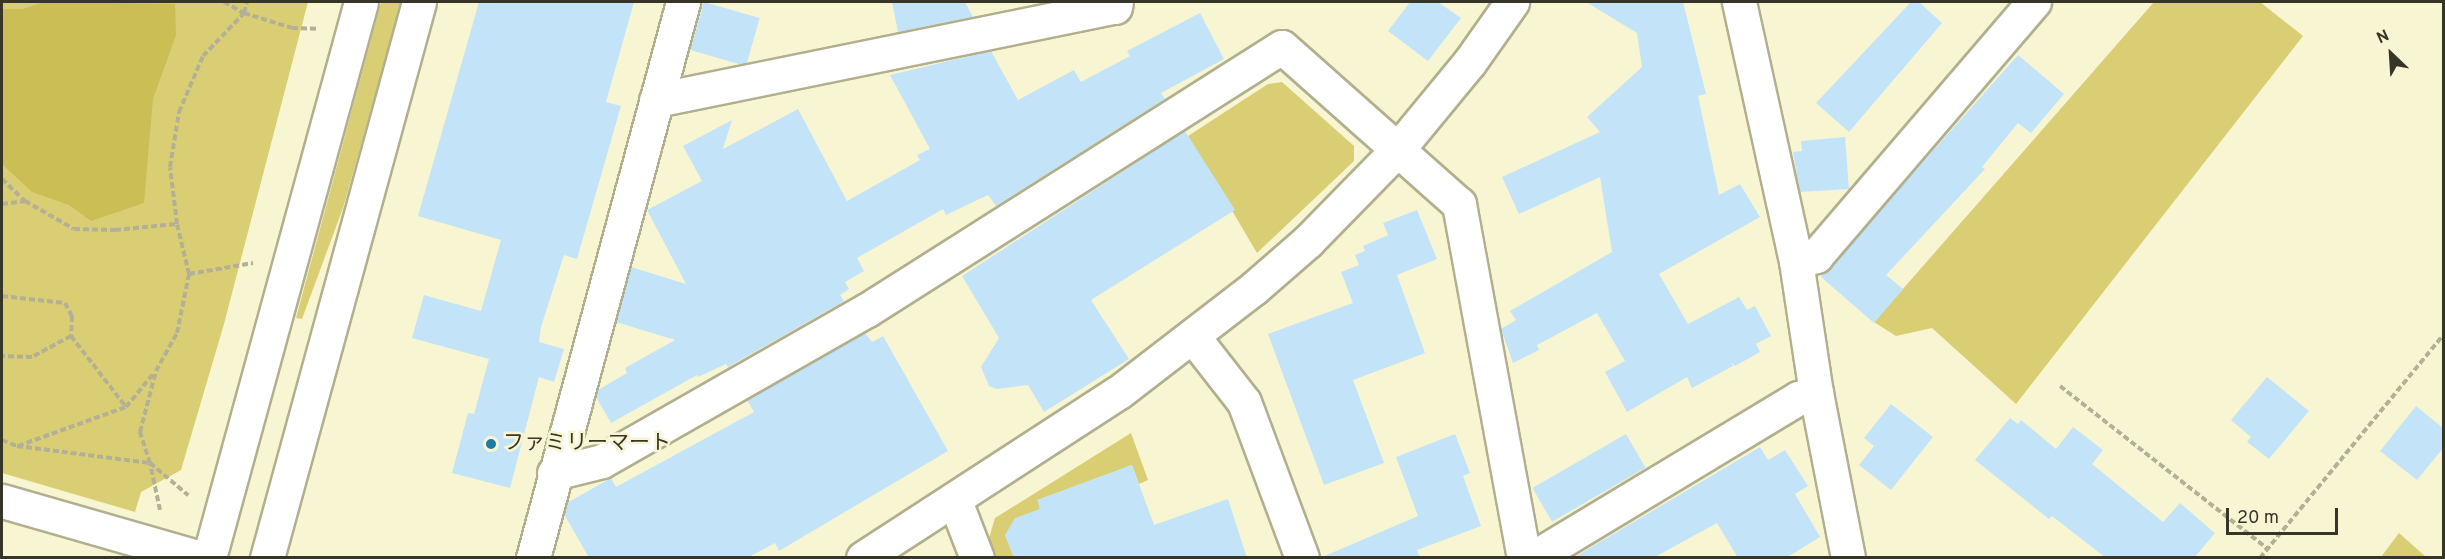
<!DOCTYPE html>
<meta charset="utf-8">
<style>
body{margin:0}
#map{position:relative;width:2445px;height:559px;overflow:hidden;background:#f8f5d3;font-family:Overpass,"Noto Sans JP",sans-serif}
div>[style]{position:absolute}
[style*='--x']{left:calc(var(--x)*1px);top:calc(var(--y)*1px);width:calc(var(--w)*1px);rotate:calc(var(--a)*1deg)}
.green>*{inset:0;background:#d9ce73}
.forest>*{inset:0;background:#cabe54}
.building>*{inset:0;background:#c3e4f8;transform-origin:0 0}
.path>*{height:4px;margin-top:-2px;transform-origin:0;background:repeating-linear-gradient(90deg,#b3b096 0 6px,transparent 0 9px)}
.roads{filter:drop-shadow(2px 0 #b2af8f) drop-shadow(-2px 0 #b2af8f) drop-shadow(0 2px #b2af8f) drop-shadow(0 -2px #b2af8f)}
.minor>*{height:33px;margin:-16.5px;padding:0 16.5px;transform-origin:16.5px;border-radius:16.5px;background:#fff}
.tertiary>*{height:33px;margin:-16.5px;padding:0 16.5px;transform-origin:16.5px;border-radius:16.5px;background:#fff}
.dots>*{width:16px;height:16px;translate:-50% -50%;box-sizing:border-box;border:3px solid #f8f5d3;border-radius:50%}
span{translate:-50% -50%;white-space:nowrap;text-align:center;line-height:1.15;-webkit-text-stroke:5px #f8f5d3;paint-order:stroke}
.poi-label{font-size:21px;color:#373528}
.left{translate:0 -50%;text-align:left}
.frame{position:absolute;inset:0;border:3px solid #373528;pointer-events:none}
.north{position:absolute;left:2361px;top:24px;width:60px;height:60px;-webkit-text-stroke:4px #f8f5d3;paint-order:stroke;rotate:335deg;font-size:16px;font-weight:700;line-height:24px;text-align:center;color:#373528}
.north::after{content:'';display:block;margin:auto;width:21px;height:27px;background:#373528;clip-path:polygon(50% 0,100% 100%,50% 72%,0 100%)}
.scale{position:absolute;left:2226px;top:508px;width:112px;height:27px;box-sizing:border-box;border:3px solid #373528;border-top:0;padding-left:8px;font-size:18px;line-height:21px;white-space:nowrap;color:#373528;-webkit-text-stroke:4px #f8f5d3;paint-order:stroke}
</style>
<div id="map">
<div class="green">
<i style="clip-path:polygon(2px 2px,308px 2px,224px 324px,181px 470px,141px 492px,135px 512px,2px 473px)"></i>
<i style="clip-path:polygon(381px 2px,402px 2px,343px 208px,302px 319px,296px 318px)"></i>
<i style="clip-path:polygon(2154px 2px,2260px 2px,2303px 36px,2016px 404px,1932px 328px,1896px 336px,1874px 322px)"></i>
<i style="clip-path:polygon(1282px 82px,1354px 146px,1354px 161px,1257px 253px,1188px 136px,1268px 84px)"></i>
<i style="clip-path:polygon(1131px 433px,1148px 480px,1139px 484px,1132px 465px,1038px 500px,1040px 509px,1005px 535px,1014px 557px,997px 557px,989px 538px,995px 518px)"></i>
<i style="clip-path:polygon(2399px 533px,2426px 557px,2381px 557px)"></i>
</div>
<div class="forest">
<i style="clip-path:polygon(44px 2px,175px 4px,176px 35px,153px 99px,144px 203px,91px 221px,69px 205px,32px 192px,2px 164px,2px 9px,23px 9px)"></i>
</div>
<div class="building">
<i style="clip-path:polygon(479px 2px,634px 2px,606px 102px,621px 106px,577px 259px,564px 255px,541px 327px,539px 342px,564px 349px,554px 382px,539px 377px,510px 488px,452px 473px,468px 413px,474px 414px,489px 359px,412px 338px,424px 295px,481px 311px,501px 240px,418px 216px)"></i>
<i style="left:704px;top:2px;width:58px;height:50px;rotate:16deg"></i>
<i style="clip-path:polygon(892px 2px,965px 2px,973px 17px,898px 32px)"></i>
<i style="clip-path:polygon(1410px 2px,1438px 2px,1461px 18px,1428px 61px,1388px 31px)"></i>
<i style="clip-path:polygon(1586px 2px,1683px 2px,1706px 94px,1698px 96px,1719px 195px,1740px 184px,1760px 217px,1659px 274px,1688px 324px,1739px 297px,1747px 310px,1755px 306px,1771px 336px,1756px 344px,1760px 352px,1735px 366px,1731px 362px,1733px 366px,1692px 388px,1687px 377px,1627px 412px,1605px 372px,1625px 361px,1597px 313px,1537px 345px,1539px 350px,1513px 363px,1501px 329px,1516px 320px,1510px 311px,1612px 252px,1600px 177px,1519px 214px,1502px 177px,1600px 132px,1587px 117px,1642px 67px,1637px 33px)"></i>
<i style="clip-path:polygon(1911px 2px,1919px 2px,1942px 23px,1849px 132px,1816px 103px)"></i>
<i style="clip-path:polygon(1200px 13px,1224px 59px,1161px 93px,1165px 99px,996px 206px,988px 195px,946px 215px,943px 209px,857px 258px,864px 271px,845px 282px,849px 289px,840px 295px,844px 301px,728px 367px,726px 364px,698px 377px,697px 375px,611px 423px,596px 397px,598px 390px,627px 373px,625px 368px,675px 340px,616px 322px,631px 267px,686px 284px,647px 210px,702px 181px,683px 146px,732px 120px,723px 149px,798px 109px,847px 201px,920px 160px,917px 155px,930px 149px,890px 75px,991px 51px,1018px 100px,1074px 70px,1081px 82px,1130px 56px,1127px 51px)"></i>
<i style="clip-path:polygon(2018px 55px,2064px 94px,2031px 133px,2018px 123px,1982px 167px,1985px 169px,1886px 275px,1903px 289px,1874px 323px,1821px 277px)"></i>
<i style="clip-path:polygon(1185px 131px,1235px 210px,1091px 300px,1129px 359px,1044px 412px,1028px 385px,997px 389px,989px 386px,981px 367px,999px 338px,962px 276px)"></i>
<i style="clip-path:polygon(1845px 137px,1849px 189px,1800px 192px,1793px 152px,1802px 151px,1801px 141px)"></i>
<i style="clip-path:polygon(1417px 210px,1437px 259px,1397px 275px,1425px 353px,1353px 380px,1384px 463px,1324px 485px,1268px 334px,1353px 303px,1341px 272px,1359px 265px,1355px 255px,1365px 251px,1363px 246px,1388px 235px,1383px 223px)"></i>
<i style="clip-path:polygon(865px 333px,872px 342px,883px 336px,948px 451px,779px 551px,775px 543px,747px 558px,589px 558px,564px 514px,567px 503px,611px 478px,616px 487px,754px 412px,747px 400px)"></i>
<i style="clip-path:polygon(2267px 377px,2309px 411px,2269px 459px,2247px 442px,2251px 437px,2231px 420px)"></i>
<i style="clip-path:polygon(1891px 404px,1933px 437px,1891px 490px,1859px 465px,1874px 446px,1864px 438px)"></i>
<i style="clip-path:polygon(2416px 406px,2444px 429px,2444px 447px,2417px 480px,2380px 451px)"></i>
<i style="clip-path:polygon(2010px 418px,2018px 424px,2021px 420px,2056px 449px,2073px 427px,2103px 450px,2092px 464px,2163px 522px,2180px 503px,2215px 533px,2194px 558px,2106px 558px,2052px 516px,2049px 519px,1975px 460px)"></i>
<i style="clip-path:polygon(1455px 434px,1470px 473px,1463px 476px,1481px 526px,1417px 550px,1420px 558px,1320px 558px,1418px 516px,1396px 457px)"></i>
<i style="left:1626px;top:434px;width:39px;height:108px;rotate:60deg"></i>
<i style="clip-path:polygon(1760px 447px,1768px 460px,1785px 450px,1808px 486px,1795px 494px,1820px 537px,1786px 558px,1738px 558px,1717px 523px,1653px 558px,1573px 558px)"></i>
<i style="clip-path:polygon(1132px 465px,1154px 525px,1228px 499px,1247px 558px,1014px 558px,1005px 535px,1015px 518px,1040px 509px,1037px 500px)"></i>
</div>
<div class="path">
<i style="--x:224;--y:2;--w:23;--a:29"></i>
<i style="--x:244;--y:13;--w:50;--a:17.4"></i>
<i style="--x:292;--y:28;--w:25;--a:2"></i>
<i style="--x:2;--y:179;--w:32;--a:44"></i>
<i style="--x:2;--y:204;--w:23;--a:-7"></i>
<i style="--x:25;--y:201;--w:56;--a:29.7"></i>
<i style="--x:74;--y:229;--w:41;--a:1.4"></i>
<i style="--x:115;--y:230;--w:62;--a:-5.5"></i>
<i style="--x:189;--y:274;--w:65;--a:-9.8"></i>
<i style="--x:2;--y:296;--w:63;--a:6.3"></i>
<i style="--x:65;--y:303;--w:15;--a:62"></i>
<i style="--x:72;--y:316;--w:20;--a:93"></i>
<i style="--x:71;--y:336;--w:44;--a:151.7"></i>
<i style="--x:32;--y:357;--w:30;--a:-178"></i>
<i style="--x:71;--y:336;--w:90;--a:52.2"></i>
<i style="--x:2060;--y:386;--w:264;--a:38.1"></i>
<i style="--x:2;--y:440;--w:16;--a:22"></i>
<i style="--x:17;--y:446;--w:134;--a:7.3"></i>
<i style="--x:150;--y:463;--w:33;--a:-108"></i>
<i style="--x:140;--y:432;--w:63;--a:-75.3"></i>
<i style="--x:156;--y:371;--w:43;--a:-61.1"></i>
<i style="--x:177;--y:333;--w:60;--a:-78.5"></i>
<i style="--x:189;--y:274;--w:51;--a:-103.5"></i>
<i style="--x:177;--y:224;--w:57;--a:-97"></i>
<i style="--x:170;--y:167;--w:56;--a:-80.7"></i>
<i style="--x:179;--y:112;--w:61;--a:-66.8"></i>
<i style="--x:203;--y:56;--w:59;--a:-46.4"></i>
<i style="--x:244;--y:13;--w:11;--a:-75"></i>
<i style="--x:18;--y:446;--w:115;--a:-19.9"></i>
<i style="--x:126;--y:407;--w:43;--a:-50.7"></i>
<i style="--x:160;--y:510;--w:48;--a:-102"></i>
<i style="--x:150;--y:463;--w:50;--a:40.1"></i>
<i style="--x:2260;--y:558;--w:290;--a:-50.6"></i>
</div>
<div class="roads">
<div class="minor">
<i style="--x:1739;--y:2;--w:265;--a:77.6"></i>
<i style="--x:1796;--y:261;--w:134;--a:81.4"></i>
<i style="--x:1816;--y:393;--w:168;--a:79"></i>
<i style="--x:656;--y:100;--w:468;--a:-11.5"></i>
<i style="--x:1115;--y:7;--w:5;--a:-79"></i>
<i style="--x:1796;--y:261;--w:21;--a:-14"></i>
<i style="--x:1816;--y:256;--w:335;--a:-49.4"></i>
<i style="--x:1194;--y:338;--w:81;--a:52"></i>
<i style="--x:1244;--y:402;--w:166;--a:69.6"></i>
<i style="--x:554;--y:473;--w:49;--a:-14"></i>
<i style="--x:602;--y:461;--w:305;--a:-29.7"></i>
<i style="--x:867;--y:310;--w:491;--a:-32.4"></i>
<i style="--x:1282;--y:47;--w:237;--a:41.6"></i>
<i style="--x:1459;--y:204;--w:360;--a:79.6"></i>
<i style="--x:955;--y:501;--w:61;--a:68.9"></i>
<i style="--x:533;--y:558;--w:576;--a:-74.9"></i>
<i style="--x:863;--y:558;--w:305;--a:-33"></i>
<i style="--x:1119;--y:392;--w:170;--a:-37.6"></i>
<i style="--x:1254;--y:288;--w:72;--a:-41"></i>
<i style="--x:1308;--y:241;--w:129;--a:-45.6"></i>
<i style="--x:1398;--y:149;--w:112;--a:-50.5"></i>
<i style="--x:1469;--y:63;--w:75;--a:-54.8"></i>
<i style="--x:1533;--y:558;--w:310;--a:-31.1"></i>
<i style="--x:1798;--y:398;--w:19;--a:-16"></i>
</div>
<div class="tertiary">
<i style="--x:2;--y:501;--w:207;--a:16"></i>
<i style="--x:209;--y:558;--w:576;--a:-74.71"></i>
<i style="--x:267;--y:558;--w:576;--a:-74.71"></i>
</div>
</div>
<div class="dots">
<i style="left:491px;top:444px;background:#1d7ba8"></i>
</div>
<div class="poi-label">
<span class="left" style="left:503px;top:444px">ファミリーマート</span>
</div>
<div class="frame"></div>
<div class="north">N</div>
<div class="scale">20 m</div>
</div>
